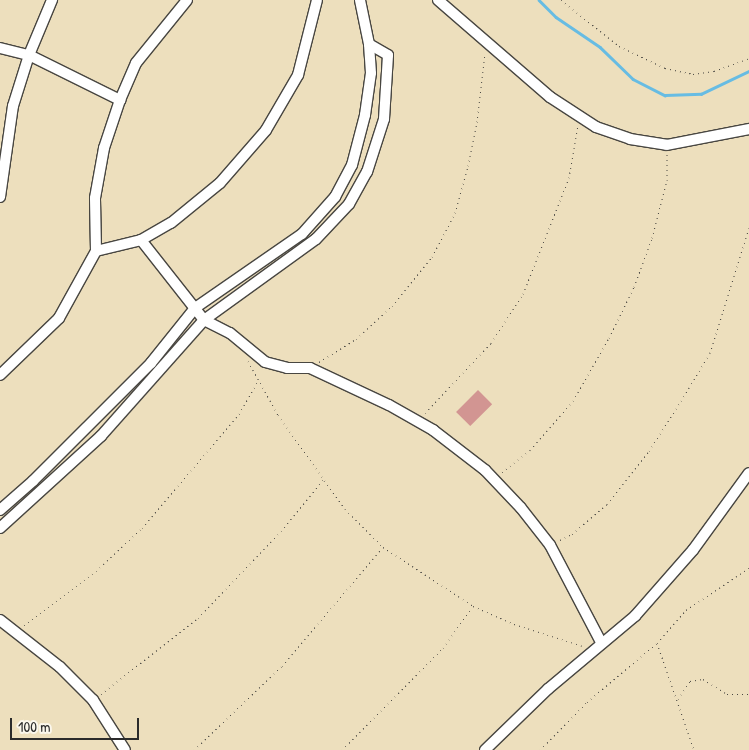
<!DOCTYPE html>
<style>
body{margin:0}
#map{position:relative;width:749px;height:750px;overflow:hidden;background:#eddfbd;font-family:"Patrick Hand",sans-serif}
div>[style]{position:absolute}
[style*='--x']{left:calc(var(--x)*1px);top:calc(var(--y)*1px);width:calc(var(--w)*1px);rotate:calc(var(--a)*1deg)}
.stream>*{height:2.5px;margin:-1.25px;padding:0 1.25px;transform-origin:1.25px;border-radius:1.25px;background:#67bce3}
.building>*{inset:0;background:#d29592;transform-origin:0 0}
.path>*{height:1px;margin-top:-0.5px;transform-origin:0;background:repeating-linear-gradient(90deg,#484641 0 1px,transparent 0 5px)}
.roads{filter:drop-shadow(1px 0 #484641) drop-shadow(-1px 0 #484641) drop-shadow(0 1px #484641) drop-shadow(0 -1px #484641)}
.street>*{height:10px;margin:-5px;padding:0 5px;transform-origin:5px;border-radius:5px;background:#fff}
span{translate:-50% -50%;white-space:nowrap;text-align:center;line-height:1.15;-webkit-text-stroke:4px #fbf7ec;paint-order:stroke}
.scale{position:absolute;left:10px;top:718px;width:129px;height:22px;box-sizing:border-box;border:2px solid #2b2b2b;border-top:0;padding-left:6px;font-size:15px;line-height:18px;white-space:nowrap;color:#2b2b2b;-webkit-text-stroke:4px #fbf7ec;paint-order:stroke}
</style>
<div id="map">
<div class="stream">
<i style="--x:539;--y:0;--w:24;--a:45"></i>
<i style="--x:556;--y:17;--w:53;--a:34.3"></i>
<i style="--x:600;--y:47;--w:46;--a:44.1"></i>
<i style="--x:633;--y:79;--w:36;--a:27"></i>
<i style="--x:665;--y:95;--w:36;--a:-2"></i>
<i style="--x:701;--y:94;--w:53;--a:-25.6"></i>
</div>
<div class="building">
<i style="left:478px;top:390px;width:20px;height:31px;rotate:45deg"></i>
</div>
<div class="path">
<i style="--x:561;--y:0;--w:74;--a:38.4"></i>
<i style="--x:619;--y:46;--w:51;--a:25.6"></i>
<i style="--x:665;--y:68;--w:29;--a:12"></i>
<i style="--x:693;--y:74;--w:21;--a:-8"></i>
<i style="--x:714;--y:71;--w:37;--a:-20"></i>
<i style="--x:248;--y:361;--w:62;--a:60.9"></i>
<i style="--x:278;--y:415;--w:115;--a:54.5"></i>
<i style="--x:345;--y:509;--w:54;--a:45"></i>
<i style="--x:383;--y:547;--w:108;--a:33.2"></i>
<i style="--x:473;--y:606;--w:45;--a:23.7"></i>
<i style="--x:514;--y:624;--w:72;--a:17.7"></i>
<i style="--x:319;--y:362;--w:44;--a:-31.9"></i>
<i style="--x:356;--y:339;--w:49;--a:-42.5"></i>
<i style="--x:392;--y:306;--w:63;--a:-50.8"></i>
<i style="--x:432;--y:257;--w:50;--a:-62.4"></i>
<i style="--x:455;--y:213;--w:49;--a:-74.5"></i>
<i style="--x:468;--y:166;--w:45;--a:-78.4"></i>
<i style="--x:477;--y:122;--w:69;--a:-83.4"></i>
<i style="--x:425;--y:413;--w:96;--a:-46.7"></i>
<i style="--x:491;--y:343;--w:59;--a:-56.9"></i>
<i style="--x:523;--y:294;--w:125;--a:-68.4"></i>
<i style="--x:569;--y:178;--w:54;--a:-80.4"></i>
<i style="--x:502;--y:472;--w:36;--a:-38"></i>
<i style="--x:530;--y:450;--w:65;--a:-48.7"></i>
<i style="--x:573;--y:401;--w:73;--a:-60.3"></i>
<i style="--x:609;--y:338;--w:57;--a:-63.9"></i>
<i style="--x:634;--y:287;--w:52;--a:-69.8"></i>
<i style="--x:652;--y:238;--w:60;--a:-75.5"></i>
<i style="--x:667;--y:180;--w:26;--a:-90"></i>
<i style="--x:560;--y:540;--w:13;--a:-27"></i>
<i style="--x:572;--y:534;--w:46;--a:-40.6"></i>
<i style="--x:607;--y:504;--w:68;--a:-51.6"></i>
<i style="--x:649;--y:451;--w:59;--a:-57.4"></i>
<i style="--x:681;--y:401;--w:56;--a:-58.9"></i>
<i style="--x:710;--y:353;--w:131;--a:-72.7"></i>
<i style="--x:24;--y:625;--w:90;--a:-36.9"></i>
<i style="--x:96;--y:571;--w:63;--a:-43.1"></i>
<i style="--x:142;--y:528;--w:150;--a:-49.6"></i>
<i style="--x:239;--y:414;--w:38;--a:-60"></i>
<i style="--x:657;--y:643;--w:113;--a:70.9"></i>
<i style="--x:101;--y:694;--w:123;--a:-38.1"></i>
<i style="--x:198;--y:618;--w:120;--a:-46.3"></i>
<i style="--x:281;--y:531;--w:67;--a:-50.4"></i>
<i style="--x:678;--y:699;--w:22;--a:-56"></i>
<i style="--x:690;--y:681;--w:13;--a:-9"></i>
<i style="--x:703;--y:679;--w:28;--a:32"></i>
<i style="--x:727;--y:694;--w:22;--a:0"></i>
<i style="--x:194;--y:750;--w:122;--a:-43.7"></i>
<i style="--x:282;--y:666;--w:155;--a:-49.7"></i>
<i style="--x:342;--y:750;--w:144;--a:-45.3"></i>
<i style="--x:443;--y:648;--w:50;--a:-54.7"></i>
<i style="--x:540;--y:750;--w:67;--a:-45.6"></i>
<i style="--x:587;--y:702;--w:92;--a:-40.1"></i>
<i style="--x:657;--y:643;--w:44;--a:-48.7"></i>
<i style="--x:686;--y:610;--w:76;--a:-33.7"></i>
</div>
<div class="roads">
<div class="street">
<i style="--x:438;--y:0;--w:148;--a:40.9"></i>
<i style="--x:550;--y:97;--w:55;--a:33.1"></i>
<i style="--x:596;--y:127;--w:36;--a:19"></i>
<i style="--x:630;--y:139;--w:37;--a:9"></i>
<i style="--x:667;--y:145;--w:84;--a:-11"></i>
<i style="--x:0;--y:48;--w:30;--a:14"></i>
<i style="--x:29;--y:55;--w:102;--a:26.3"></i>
<i style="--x:0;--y:197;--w:92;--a:-81.9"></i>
<i style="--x:13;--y:106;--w:53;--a:-72.6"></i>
<i style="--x:29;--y:55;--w:60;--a:-67.3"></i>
<i style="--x:141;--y:240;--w:102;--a:51.8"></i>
<i style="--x:204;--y:320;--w:29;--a:27"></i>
<i style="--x:230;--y:333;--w:45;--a:39.6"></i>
<i style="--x:265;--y:362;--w:23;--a:15"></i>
<i style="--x:287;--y:368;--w:23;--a:0"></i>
<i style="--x:310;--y:368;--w:87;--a:25.1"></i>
<i style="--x:389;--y:405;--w:51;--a:29.6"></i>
<i style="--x:433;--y:430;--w:66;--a:37.6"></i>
<i style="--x:485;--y:470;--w:52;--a:46.5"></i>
<i style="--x:521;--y:508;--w:47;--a:51.9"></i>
<i style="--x:550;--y:545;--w:110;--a:62.3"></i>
<i style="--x:96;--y:251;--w:46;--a:-13.7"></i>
<i style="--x:141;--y:240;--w:34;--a:-30"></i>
<i style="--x:171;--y:223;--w:63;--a:-39.2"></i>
<i style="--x:220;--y:183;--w:70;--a:-49"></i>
<i style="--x:266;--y:130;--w:64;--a:-59.8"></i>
<i style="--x:298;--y:75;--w:77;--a:-75.8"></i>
<i style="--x:0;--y:375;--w:82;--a:-44"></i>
<i style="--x:59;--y:318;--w:77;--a:-61.1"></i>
<i style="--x:96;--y:251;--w:53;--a:-91.1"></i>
<i style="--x:95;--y:198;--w:51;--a:-79.8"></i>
<i style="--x:104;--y:148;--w:51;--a:-71.6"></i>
<i style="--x:120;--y:100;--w:40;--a:-66.6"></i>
<i style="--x:136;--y:63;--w:81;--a:-51"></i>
<i style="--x:0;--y:510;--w:44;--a:-41.3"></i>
<i style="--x:33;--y:481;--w:167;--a:-45"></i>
<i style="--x:151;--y:363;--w:70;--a:-51.3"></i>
<i style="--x:195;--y:308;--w:130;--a:-34.7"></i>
<i style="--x:302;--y:234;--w:50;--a:-48.3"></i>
<i style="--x:335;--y:197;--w:36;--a:-62"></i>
<i style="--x:352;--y:165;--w:52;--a:-75.4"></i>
<i style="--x:365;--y:115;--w:42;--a:-81.9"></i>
<i style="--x:371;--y:73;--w:29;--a:-94"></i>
<i style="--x:369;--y:44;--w:45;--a:-101.6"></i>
<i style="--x:0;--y:528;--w:137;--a:-42.3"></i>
<i style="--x:101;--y:436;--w:155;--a:-48.4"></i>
<i style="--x:204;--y:320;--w:138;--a:-35.9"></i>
<i style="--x:316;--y:239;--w:48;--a:-46.7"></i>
<i style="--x:349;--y:204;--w:37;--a:-61"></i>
<i style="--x:367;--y:172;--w:56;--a:-72.2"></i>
<i style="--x:384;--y:119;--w:64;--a:-86.4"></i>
<i style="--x:388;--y:55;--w:22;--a:-150"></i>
<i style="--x:0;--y:620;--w:76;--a:38.1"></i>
<i style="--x:60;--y:667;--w:47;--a:45"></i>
<i style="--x:93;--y:700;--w:59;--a:57.4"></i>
<i style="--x:485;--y:750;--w:88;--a:-44.1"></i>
<i style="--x:548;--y:689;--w:114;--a:-40"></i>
<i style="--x:635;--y:616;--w:88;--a:-48.7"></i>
<i style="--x:693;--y:550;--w:95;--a:-54"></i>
</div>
</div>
<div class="scale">100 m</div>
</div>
